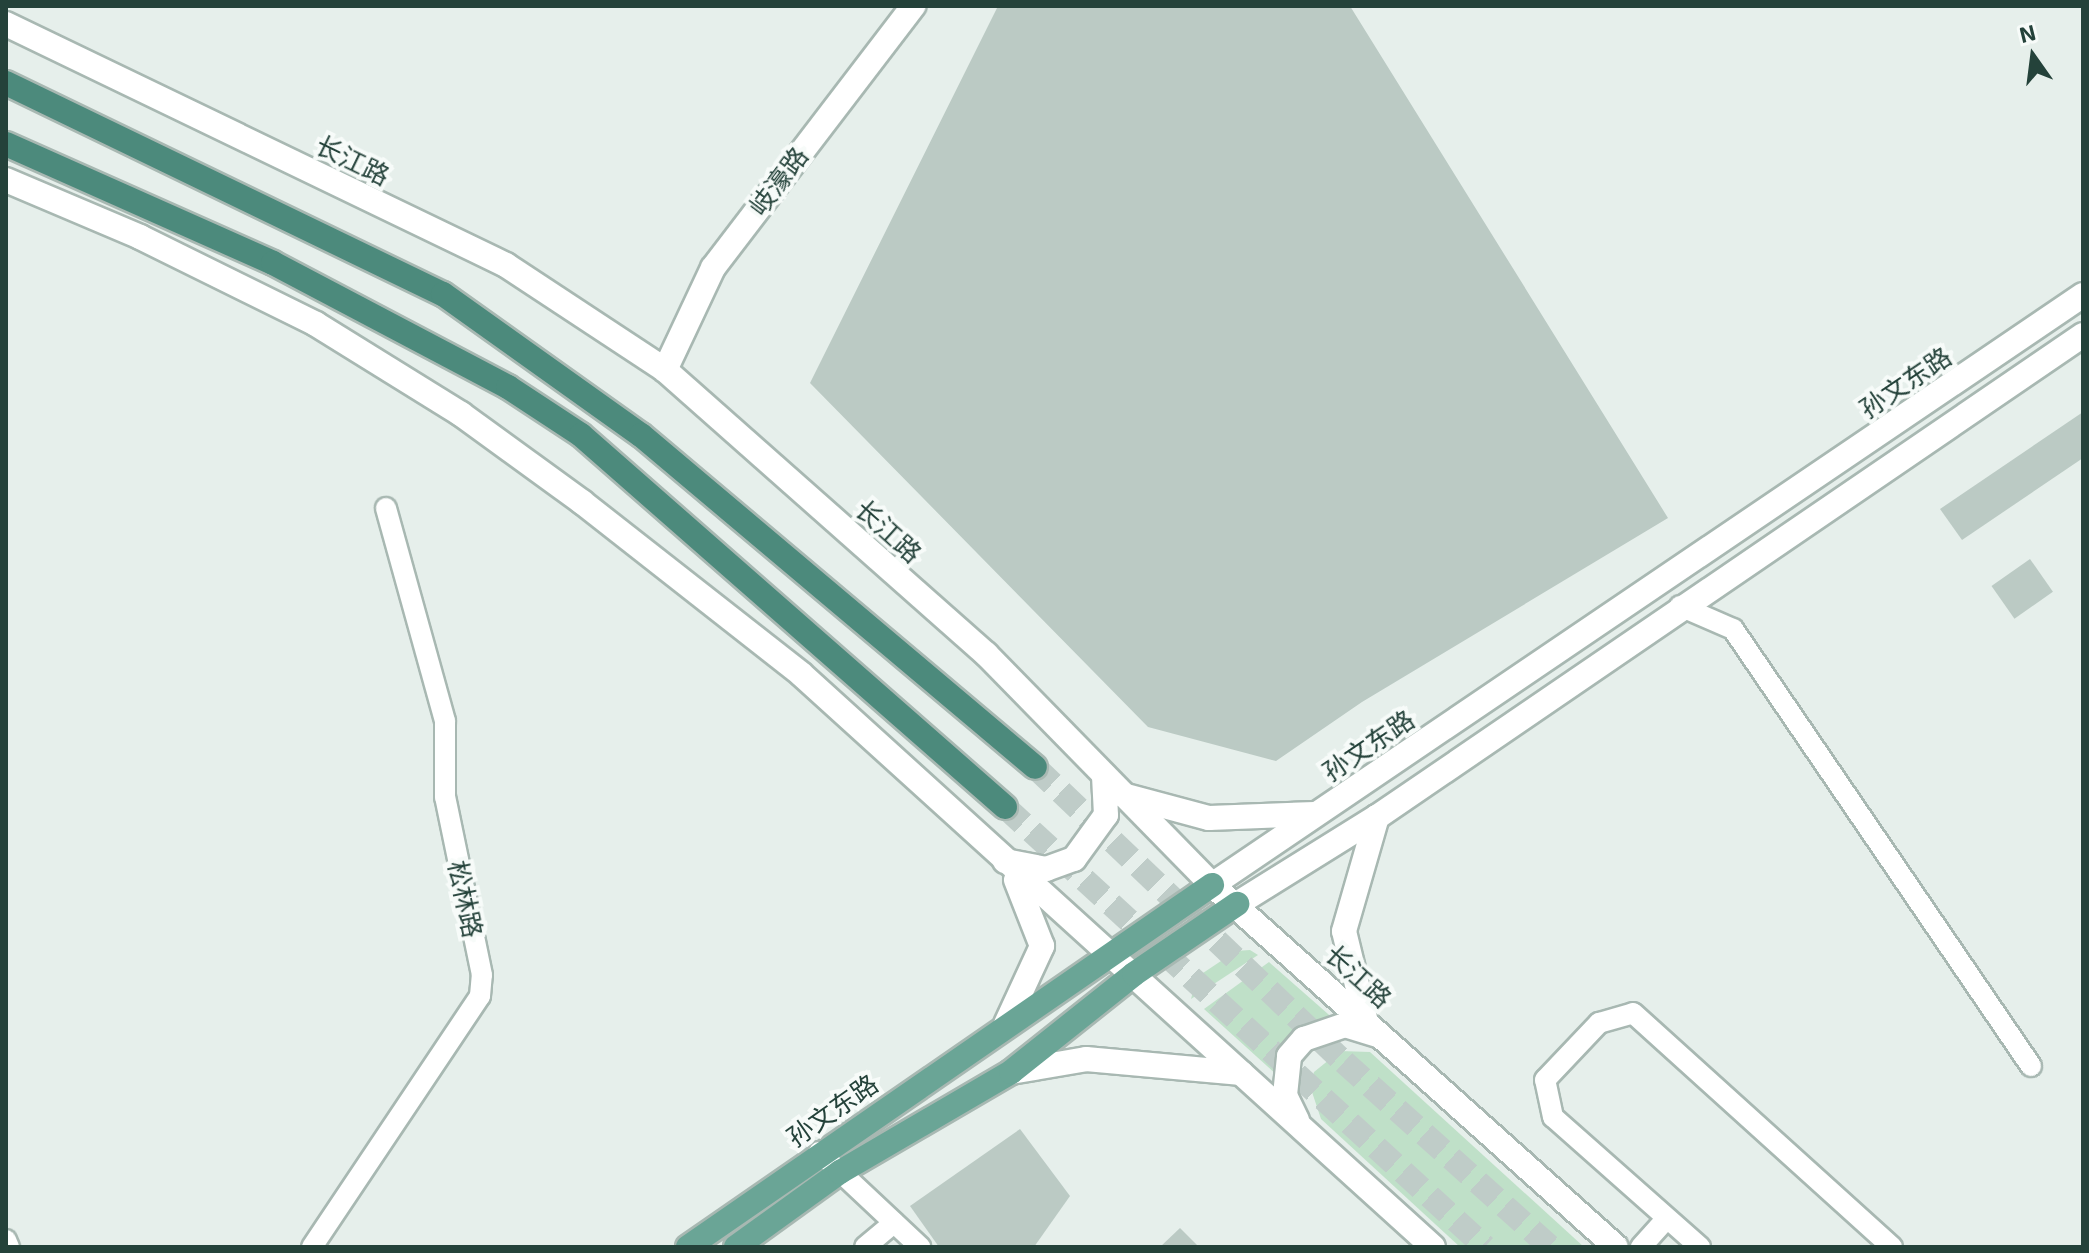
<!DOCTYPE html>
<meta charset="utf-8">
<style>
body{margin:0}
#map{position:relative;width:2089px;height:1253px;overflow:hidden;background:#e6efeb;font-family:"Exo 2","Noto Sans SC",sans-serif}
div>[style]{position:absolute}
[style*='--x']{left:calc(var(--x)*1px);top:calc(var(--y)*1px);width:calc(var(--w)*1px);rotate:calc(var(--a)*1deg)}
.green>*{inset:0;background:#bfe0c8}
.building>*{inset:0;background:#bbcac4;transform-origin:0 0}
.trunk-tunnel>*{height:24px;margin-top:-12px;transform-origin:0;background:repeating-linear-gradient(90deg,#bfccc8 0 24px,transparent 0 36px)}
.roads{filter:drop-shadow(2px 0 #a8b8b2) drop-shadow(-2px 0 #a8b8b2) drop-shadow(0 2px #a8b8b2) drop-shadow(0 -2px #a8b8b2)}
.minor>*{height:20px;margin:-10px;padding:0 10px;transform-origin:10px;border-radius:10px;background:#fff}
.tertiary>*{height:24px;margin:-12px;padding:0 12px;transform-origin:12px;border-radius:12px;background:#fff}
.secondary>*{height:24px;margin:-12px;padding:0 12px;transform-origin:12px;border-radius:12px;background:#fff}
.primary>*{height:24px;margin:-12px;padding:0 12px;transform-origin:12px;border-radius:12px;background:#6aa596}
.trunk>*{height:24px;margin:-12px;padding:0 12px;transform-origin:12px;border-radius:12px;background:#4c8a7c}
span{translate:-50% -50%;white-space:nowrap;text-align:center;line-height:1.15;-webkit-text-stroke:8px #f7fbf9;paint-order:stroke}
.street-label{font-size:26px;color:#24423a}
.frame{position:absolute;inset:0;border:8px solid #24423a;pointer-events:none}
.north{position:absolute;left:1993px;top:16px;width:80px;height:80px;-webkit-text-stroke:6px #f7fbf9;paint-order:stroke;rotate:346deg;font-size:22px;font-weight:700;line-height:32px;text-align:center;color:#24423a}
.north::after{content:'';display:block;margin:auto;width:28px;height:36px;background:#24423a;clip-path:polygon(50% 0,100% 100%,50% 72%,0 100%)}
</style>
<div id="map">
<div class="green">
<i style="clip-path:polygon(1250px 950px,1258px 955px,1191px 999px,1197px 977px,1236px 951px)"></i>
<i style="clip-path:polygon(1269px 962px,1336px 1021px,1278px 1076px,1204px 1009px)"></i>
<i style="clip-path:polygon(1340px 1051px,1370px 1052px,1584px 1247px,1460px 1247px,1321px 1119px,1310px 1086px,1314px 1072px)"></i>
</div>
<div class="building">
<i style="clip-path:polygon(998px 6px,1350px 6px,1668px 518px,1362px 702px,1276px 761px,1148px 727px,810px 383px)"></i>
<i style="clip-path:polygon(2083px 412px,2083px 458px,1962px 540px,1940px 509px)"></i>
<i style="left:2030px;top:559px;width:40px;height:47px;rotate:55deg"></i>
<i style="clip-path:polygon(1020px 1129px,1070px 1196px,1034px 1247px,939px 1247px,910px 1206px)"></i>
<i style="clip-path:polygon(1180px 1228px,1199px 1247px,1160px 1247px)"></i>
</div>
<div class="trunk-tunnel">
<i style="--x:1035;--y:767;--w:427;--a:43.7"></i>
<i style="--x:1344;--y:1062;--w:277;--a:41.9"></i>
<i style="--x:1005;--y:807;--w:651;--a:42.51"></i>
</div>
<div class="roads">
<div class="minor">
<i style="--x:1680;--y:606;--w:58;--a:23.5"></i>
<i style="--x:1733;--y:629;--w:529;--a:55.71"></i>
<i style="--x:819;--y:1152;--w:139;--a:43.2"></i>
<i style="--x:6;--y:1240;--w:8;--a:67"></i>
<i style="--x:312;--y:1247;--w:302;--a:-56.2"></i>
<i style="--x:480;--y:996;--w:21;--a:-85"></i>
<i style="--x:482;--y:975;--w:182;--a:-101.7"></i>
<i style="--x:445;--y:797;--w:76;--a:-90"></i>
<i style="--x:445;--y:721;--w:221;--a:-105.5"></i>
<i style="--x:865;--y:1247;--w:38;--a:-40"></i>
<i style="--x:1641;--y:1247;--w:36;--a:-48"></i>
<i style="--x:1700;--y:1247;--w:196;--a:-138.5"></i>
<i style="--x:1553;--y:1117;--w:38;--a:-102"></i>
<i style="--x:1545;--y:1080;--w:79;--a:-46.5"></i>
<i style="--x:1599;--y:1023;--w:35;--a:-16"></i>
<i style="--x:1633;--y:1013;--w:349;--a:42.1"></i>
</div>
<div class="tertiary">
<i style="--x:665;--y:370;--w:113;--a:-64.8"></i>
<i style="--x:713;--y:268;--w:330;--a:-52.6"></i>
</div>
<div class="secondary">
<i style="--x:6;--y:24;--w:555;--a:25.73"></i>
<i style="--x:506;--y:265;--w:191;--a:33.4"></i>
<i style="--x:665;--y:370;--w:429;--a:41.5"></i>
<i style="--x:986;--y:654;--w:323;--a:45.6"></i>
<i style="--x:1212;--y:885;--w:542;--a:41.86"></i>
<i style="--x:6;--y:180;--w:146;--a:23"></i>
<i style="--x:140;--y:237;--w:196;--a:26.3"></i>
<i style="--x:316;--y:324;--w:171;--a:31.8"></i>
<i style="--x:461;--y:414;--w:150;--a:36"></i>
<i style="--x:582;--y:502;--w:278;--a:38.1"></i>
<i style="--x:801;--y:674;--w:853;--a:42.2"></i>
<i style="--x:1123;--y:795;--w:89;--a:15"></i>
<i style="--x:1209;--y:818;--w:106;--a:-2.2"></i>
<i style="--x:1005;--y:861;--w:42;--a:11"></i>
<i style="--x:1046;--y:869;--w:30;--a:-20"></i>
<i style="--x:1074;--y:859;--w:54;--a:-54"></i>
<i style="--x:1106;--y:815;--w:40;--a:-92.9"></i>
<i style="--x:1212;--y:885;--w:1052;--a:-34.11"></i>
<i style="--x:1237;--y:904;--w:165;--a:-31.9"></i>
<i style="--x:1377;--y:817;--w:855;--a:-34.32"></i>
<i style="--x:1365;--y:1018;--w:89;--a:-103.6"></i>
<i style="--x:1344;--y:931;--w:119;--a:-73.9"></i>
<i style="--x:1006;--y:1024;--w:86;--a:-65.2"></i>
<i style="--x:1042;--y:946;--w:71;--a:-111.5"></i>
<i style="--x:1011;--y:1072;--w:76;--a:-9.8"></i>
<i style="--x:1086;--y:1059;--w:156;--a:5.2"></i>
<i style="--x:1297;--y:1120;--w:28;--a:-116"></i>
<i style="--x:1285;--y:1095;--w:39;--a:-84"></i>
<i style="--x:1289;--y:1056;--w:23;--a:-49"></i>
<i style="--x:1304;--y:1039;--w:43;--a:-18.9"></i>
<i style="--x:1345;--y:1025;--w:34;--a:17"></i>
</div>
<div class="primary">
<i style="--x:688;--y:1247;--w:637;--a:-34.64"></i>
<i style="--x:736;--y:1247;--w:128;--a:-35.8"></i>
<i style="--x:840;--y:1172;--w:198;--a:-30.3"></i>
<i style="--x:1011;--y:1072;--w:157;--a:-38.5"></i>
<i style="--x:1134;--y:974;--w:125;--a:-34.2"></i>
</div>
<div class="trunk">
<i style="--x:6;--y:83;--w:485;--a:25.8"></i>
<i style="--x:443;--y:294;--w:243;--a:35.5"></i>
<i style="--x:641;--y:435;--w:515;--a:40.12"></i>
<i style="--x:6;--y:144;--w:292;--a:24"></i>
<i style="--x:273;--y:263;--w:266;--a:27.8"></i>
<i style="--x:508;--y:387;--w:87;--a:33.3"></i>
<i style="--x:581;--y:435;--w:564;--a:41.26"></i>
</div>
</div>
<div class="street-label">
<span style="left:353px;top:160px;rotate:26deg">长江路</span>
<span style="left:778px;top:181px;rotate:-53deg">岐濠路</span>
<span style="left:1905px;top:382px;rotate:-34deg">孙文东路</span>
<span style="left:889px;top:531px;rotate:42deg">长江路</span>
<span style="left:1368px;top:745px;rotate:-34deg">孙文东路</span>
<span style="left:466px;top:899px;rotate:78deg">松林路</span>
<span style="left:1359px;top:976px;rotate:42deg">长江路</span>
<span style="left:832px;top:1110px;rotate:-35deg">孙文东路</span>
</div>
<div class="frame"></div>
<div class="north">N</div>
</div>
